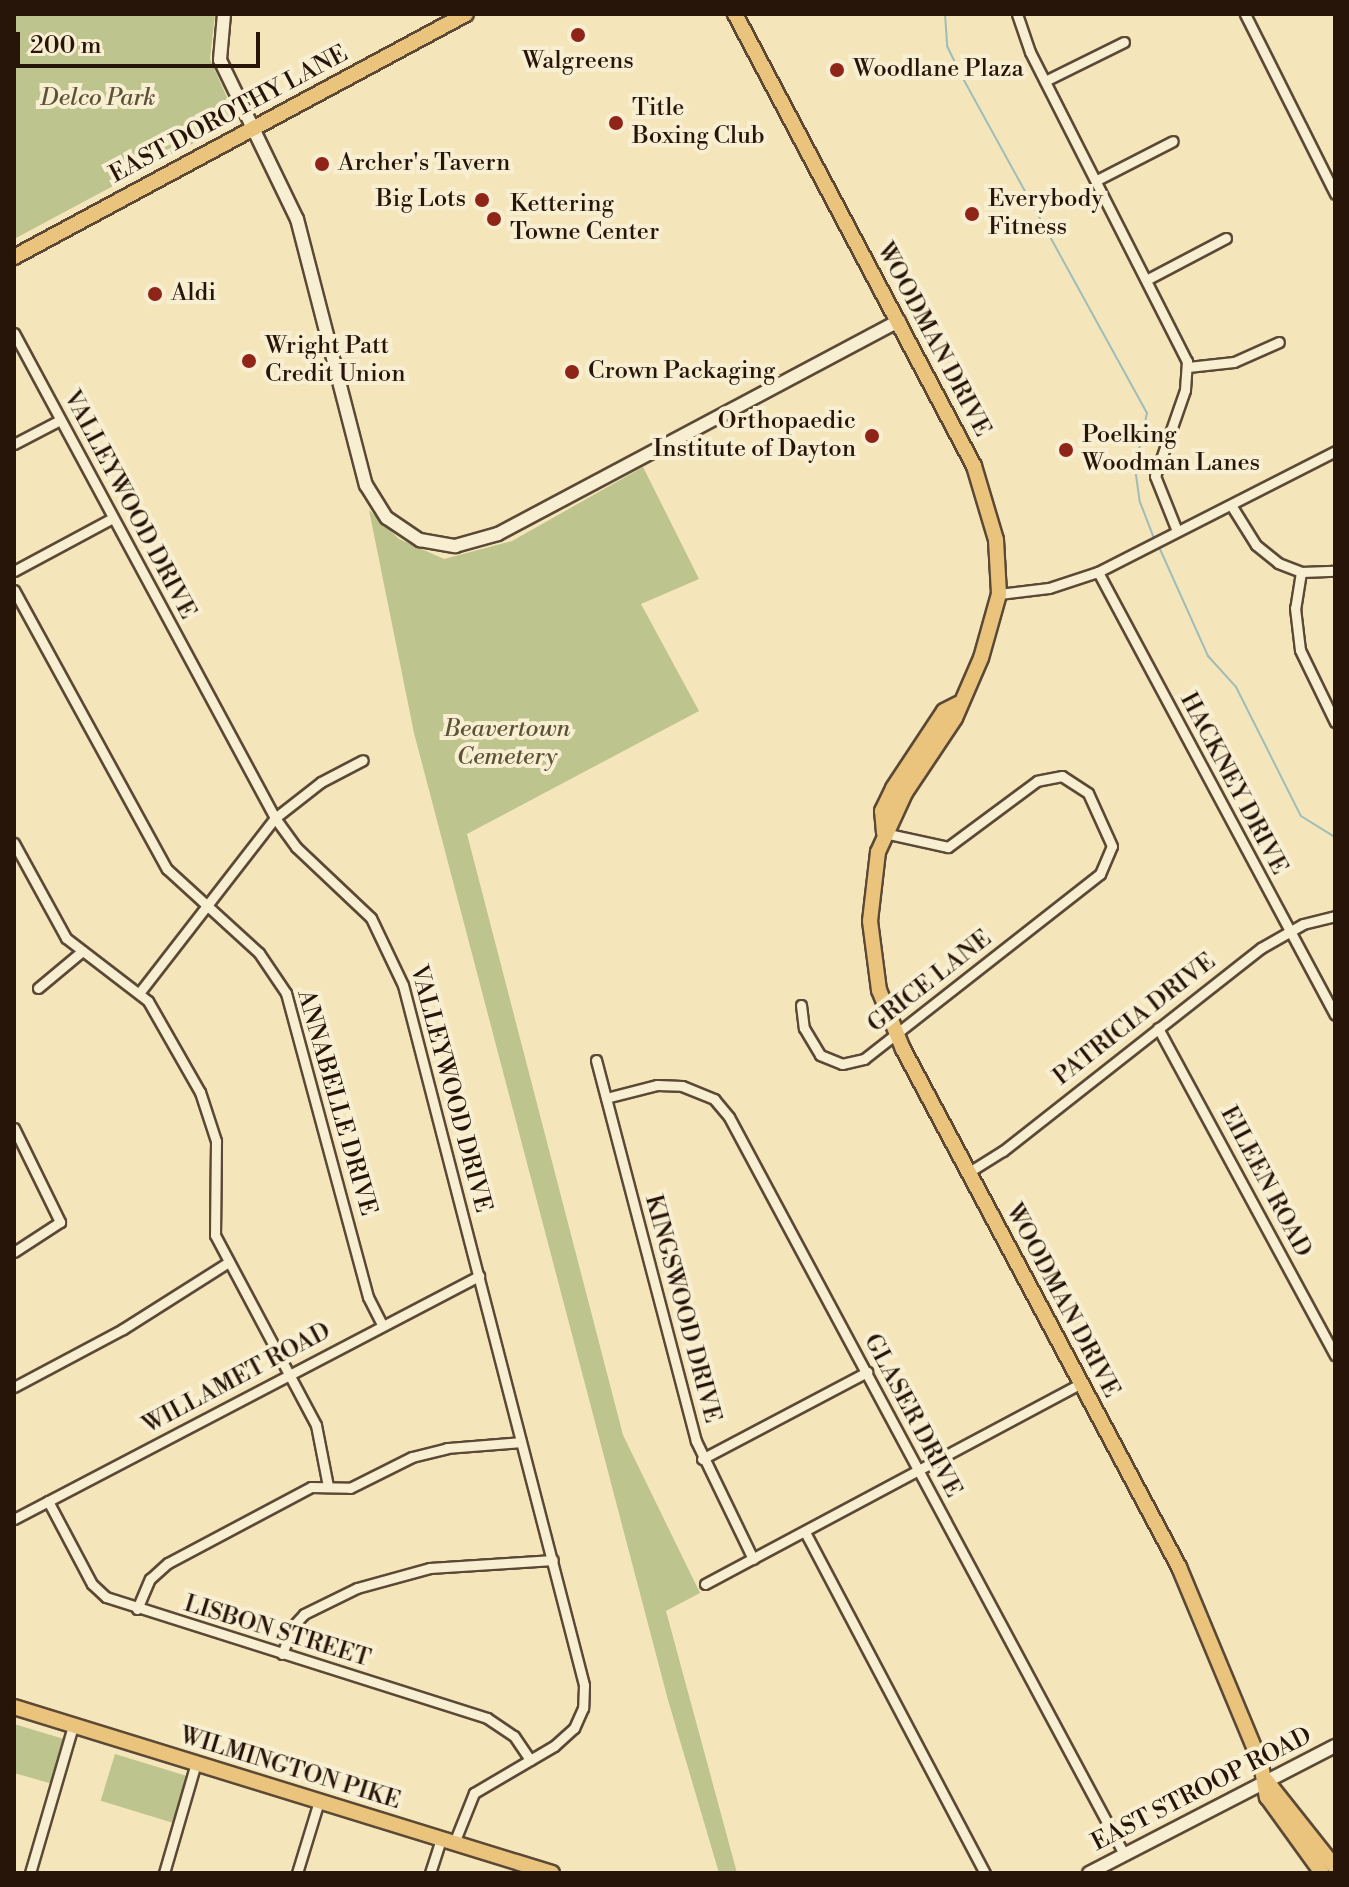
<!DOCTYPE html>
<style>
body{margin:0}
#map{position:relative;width:1349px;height:1887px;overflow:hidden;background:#f4e6ba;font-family:"Libre Bodoni",serif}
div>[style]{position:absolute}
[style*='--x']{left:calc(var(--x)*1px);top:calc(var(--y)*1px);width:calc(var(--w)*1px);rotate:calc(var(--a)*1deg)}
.green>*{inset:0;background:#bec48d;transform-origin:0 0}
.stream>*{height:2px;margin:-1px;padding:0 1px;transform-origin:1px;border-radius:1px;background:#9fbdb8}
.roads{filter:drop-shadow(2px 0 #5b4936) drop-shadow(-2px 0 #5b4936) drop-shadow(0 2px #5b4936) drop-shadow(0 -2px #5b4936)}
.street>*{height:9px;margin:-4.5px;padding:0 4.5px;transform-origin:4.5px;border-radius:4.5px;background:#f8efd2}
.secondary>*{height:12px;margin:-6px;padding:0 6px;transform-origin:6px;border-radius:6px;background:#f8efd2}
.primary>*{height:14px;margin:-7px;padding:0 7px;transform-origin:7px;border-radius:7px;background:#eac37d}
.dots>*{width:22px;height:22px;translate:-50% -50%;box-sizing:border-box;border:4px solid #f8efd2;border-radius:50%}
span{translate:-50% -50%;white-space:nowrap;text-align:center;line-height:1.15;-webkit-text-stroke:8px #f8efd2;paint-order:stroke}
.poi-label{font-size:24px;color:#28150a}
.left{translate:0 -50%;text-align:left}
.right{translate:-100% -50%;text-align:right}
.park-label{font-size:24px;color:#5c5238;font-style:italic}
.street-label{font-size:24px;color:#28150a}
.frame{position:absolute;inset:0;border:16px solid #28150a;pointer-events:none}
.scale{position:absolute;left:16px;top:32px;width:244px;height:36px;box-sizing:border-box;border:4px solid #28150a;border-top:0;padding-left:10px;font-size:24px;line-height:28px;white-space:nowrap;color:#28150a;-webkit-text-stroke:6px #f8efd2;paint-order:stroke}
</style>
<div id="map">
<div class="green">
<i style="clip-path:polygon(14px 14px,215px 14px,210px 59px,233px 111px,229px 124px,14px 239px)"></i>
<i style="clip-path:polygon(643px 467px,699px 579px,641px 604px,699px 711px,467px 834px,623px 1435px,700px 1593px,666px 1611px,737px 1873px,719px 1873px,668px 1700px,414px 733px,369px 510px,399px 539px,444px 559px,512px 541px)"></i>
<i style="clip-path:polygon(14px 1724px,64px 1739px,53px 1784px,14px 1773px)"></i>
<i style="left:115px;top:1754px;width:77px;height:49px;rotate:17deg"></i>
</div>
<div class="stream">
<i style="--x:945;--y:14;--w:32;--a:86"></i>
<i style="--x:947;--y:46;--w:30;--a:64"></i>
<i style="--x:960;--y:73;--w:388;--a:61.2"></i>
<i style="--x:1147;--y:413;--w:56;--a:102.3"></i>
<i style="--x:1135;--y:468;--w:34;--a:82"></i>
<i style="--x:1140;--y:502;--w:39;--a:69"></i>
<i style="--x:1159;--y:547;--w:120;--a:65.8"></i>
<i style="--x:1208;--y:656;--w:42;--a:47.9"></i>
<i style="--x:1236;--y:687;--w:144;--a:63.3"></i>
<i style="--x:1301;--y:816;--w:40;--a:32"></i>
</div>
<div class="roads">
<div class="street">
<i style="--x:1017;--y:14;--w:40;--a:71.1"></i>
<i style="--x:1030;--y:52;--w:347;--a:63.1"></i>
<i style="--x:1187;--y:361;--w:29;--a:94"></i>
<i style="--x:1185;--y:390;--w:91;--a:109.2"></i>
<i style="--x:1155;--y:476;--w:59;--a:68.2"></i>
<i style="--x:1245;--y:14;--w:201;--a:63.4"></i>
<i style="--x:1045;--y:81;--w:88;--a:-26.3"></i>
<i style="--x:1097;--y:180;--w:85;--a:-27.2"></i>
<i style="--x:1148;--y:279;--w:88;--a:-27.7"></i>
<i style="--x:14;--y:333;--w:551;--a:61.71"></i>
<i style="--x:275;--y:818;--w:36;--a:54"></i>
<i style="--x:296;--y:847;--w:103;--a:43.4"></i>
<i style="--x:371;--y:918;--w:74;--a:64.5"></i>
<i style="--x:403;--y:985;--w:723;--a:75.5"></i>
<i style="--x:584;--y:1685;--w:23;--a:92"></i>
<i style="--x:583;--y:1708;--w:22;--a:114"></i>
<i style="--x:574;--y:1728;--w:27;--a:138"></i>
<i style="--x:554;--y:1746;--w:93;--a:149.6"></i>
<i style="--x:474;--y:1793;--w:54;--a:111.8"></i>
<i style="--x:1188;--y:367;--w:46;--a:-6.2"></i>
<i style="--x:1234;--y:362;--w:49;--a:-24"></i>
<i style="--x:14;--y:444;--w:52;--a:-27.6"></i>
<i style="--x:1231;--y:505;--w:47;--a:58"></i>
<i style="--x:1256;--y:545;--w:28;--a:39"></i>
<i style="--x:1278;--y:563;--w:25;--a:21"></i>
<i style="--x:1301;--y:572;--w:34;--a:-2"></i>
<i style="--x:14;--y:571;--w:112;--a:-28.2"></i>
<i style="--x:1098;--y:572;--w:502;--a:61.85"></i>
<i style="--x:1301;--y:572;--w:36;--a:99"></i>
<i style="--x:1295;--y:608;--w:42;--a:83.2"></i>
<i style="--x:1300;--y:650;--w:80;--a:64.1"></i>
<i style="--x:14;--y:590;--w:318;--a:61.3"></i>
<i style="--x:167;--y:869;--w:125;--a:42.4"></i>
<i style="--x:259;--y:953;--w:48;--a:56"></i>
<i style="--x:286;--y:993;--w:315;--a:74.9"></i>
<i style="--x:368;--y:1297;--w:30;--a:63"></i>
<i style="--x:999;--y:594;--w:50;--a:-6.8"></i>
<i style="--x:1049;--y:588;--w:52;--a:-18.1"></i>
<i style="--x:1098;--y:572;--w:266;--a:-27"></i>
<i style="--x:14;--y:843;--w:108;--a:61.3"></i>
<i style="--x:66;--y:938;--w:103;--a:37.5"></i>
<i style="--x:148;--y:1001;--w:105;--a:60.3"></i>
<i style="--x:200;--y:1092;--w:52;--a:71.9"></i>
<i style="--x:216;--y:1141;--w:94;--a:90.6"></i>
<i style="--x:215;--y:1235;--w:215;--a:62"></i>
<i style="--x:316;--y:1425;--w:62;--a:78.9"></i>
<i style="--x:38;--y:988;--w:55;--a:-39.8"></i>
<i style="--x:140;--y:992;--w:220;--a:-52.2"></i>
<i style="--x:275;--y:818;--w:58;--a:-38"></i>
<i style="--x:321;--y:782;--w:47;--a:-27.6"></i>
<i style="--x:801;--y:1005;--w:23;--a:83"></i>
<i style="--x:804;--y:1028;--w:31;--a:59"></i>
<i style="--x:820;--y:1055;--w:24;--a:22"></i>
<i style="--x:842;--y:1064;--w:23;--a:-13"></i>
<i style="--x:864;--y:1059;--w:300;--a:-38.1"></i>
<i style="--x:1100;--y:874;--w:30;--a:-67"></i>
<i style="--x:1112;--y:846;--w:58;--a:-114.4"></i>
<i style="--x:1088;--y:793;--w:31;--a:-147"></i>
<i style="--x:1062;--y:776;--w:25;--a:169"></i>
<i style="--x:1037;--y:781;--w:111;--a:143.4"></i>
<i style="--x:948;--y:847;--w:66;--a:-167.7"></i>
<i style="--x:1158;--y:1028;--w:372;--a:61.6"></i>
<i style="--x:596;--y:1060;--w:394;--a:75.3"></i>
<i style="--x:696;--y:1441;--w:131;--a:64.2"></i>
<i style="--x:606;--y:1098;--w:53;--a:-14.3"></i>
<i style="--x:657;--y:1085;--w:25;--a:2"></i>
<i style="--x:682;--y:1086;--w:35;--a:22"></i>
<i style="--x:714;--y:1099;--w:23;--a:50"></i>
<i style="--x:729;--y:1117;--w:836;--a:61.81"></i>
<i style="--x:14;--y:1128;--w:105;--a:63.9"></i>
<i style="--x:60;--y:1222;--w:55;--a:146.9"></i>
<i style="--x:969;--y:1172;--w:40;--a:-32"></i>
<i style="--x:1003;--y:1151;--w:328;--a:-38.2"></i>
<i style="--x:1261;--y:948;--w:48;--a:-29.7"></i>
<i style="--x:1303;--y:924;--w:33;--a:-14"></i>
<i style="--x:14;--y:1387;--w:123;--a:-28"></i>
<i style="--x:123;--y:1329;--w:123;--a:-32.4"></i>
<i style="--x:702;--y:1459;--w:187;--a:-27.8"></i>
<i style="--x:48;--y:1501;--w:94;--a:62.1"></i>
<i style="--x:92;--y:1584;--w:19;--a:43"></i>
<i style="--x:106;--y:1597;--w:400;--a:17.6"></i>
<i style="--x:487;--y:1718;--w:32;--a:34"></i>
<i style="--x:514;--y:1736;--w:29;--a:56"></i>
<i style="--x:14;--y:1519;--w:525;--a:-27.59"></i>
<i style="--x:805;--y:1532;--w:386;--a:62.2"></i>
<i style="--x:705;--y:1584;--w:426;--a:-28.1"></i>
<i style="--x:137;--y:1609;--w:33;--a:-67"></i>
<i style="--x:150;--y:1579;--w:24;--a:-42"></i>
<i style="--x:168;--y:1563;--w:162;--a:-28"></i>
<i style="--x:311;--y:1487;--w:39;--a:1"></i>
<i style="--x:350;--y:1488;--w:69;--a:-26.6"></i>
<i style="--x:412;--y:1457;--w:36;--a:-14"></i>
<i style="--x:447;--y:1448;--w:74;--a:-4.6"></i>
<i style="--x:282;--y:1654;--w:30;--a:-69"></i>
<i style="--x:293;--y:1626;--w:16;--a:-47"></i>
<i style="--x:304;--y:1614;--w:59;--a:-26.1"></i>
<i style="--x:357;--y:1588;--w:76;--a:-15.3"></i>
<i style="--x:430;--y:1568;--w:123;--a:-3.7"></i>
<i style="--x:30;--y:1873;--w:153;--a:-73.7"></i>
<i style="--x:164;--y:1873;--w:115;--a:-73.8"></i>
<i style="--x:297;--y:1873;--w:75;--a:-73"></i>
<i style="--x:430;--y:1873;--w:36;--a:-72"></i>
</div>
<div class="secondary">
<i style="--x:224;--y:14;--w:46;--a:95"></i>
<i style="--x:220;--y:60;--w:177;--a:64.2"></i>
<i style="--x:297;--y:219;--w:275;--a:75.5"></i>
<i style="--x:366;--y:485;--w:39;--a:58"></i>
<i style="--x:387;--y:518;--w:40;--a:34"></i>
<i style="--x:420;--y:540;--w:36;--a:10"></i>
<i style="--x:455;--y:546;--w:45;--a:-15.6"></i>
<i style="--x:498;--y:534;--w:454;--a:-28"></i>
<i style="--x:1089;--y:1873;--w:277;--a:-27.3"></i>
</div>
<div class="primary">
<i style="--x:735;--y:14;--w:511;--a:62.13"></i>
<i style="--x:974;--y:466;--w:77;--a:73.4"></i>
<i style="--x:996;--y:540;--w:54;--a:86.8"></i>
<i style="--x:999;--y:594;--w:66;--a:105.7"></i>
<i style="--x:981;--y:658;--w:65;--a:113.4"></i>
<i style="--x:955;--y:718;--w:90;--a:123.7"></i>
<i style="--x:905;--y:793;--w:65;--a:114.6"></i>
<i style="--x:878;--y:852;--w:69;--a:96.6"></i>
<i style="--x:870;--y:921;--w:70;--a:82.6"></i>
<i style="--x:879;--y:990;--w:64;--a:67.9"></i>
<i style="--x:903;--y:1049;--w:587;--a:61.95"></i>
<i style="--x:1179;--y:1567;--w:213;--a:67.4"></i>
<i style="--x:1261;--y:1764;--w:34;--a:80"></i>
<i style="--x:1267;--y:1797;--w:94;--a:54.1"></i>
<i style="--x:14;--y:257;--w:513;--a:-28.26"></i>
<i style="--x:884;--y:833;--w:22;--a:-95"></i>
<i style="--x:882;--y:811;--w:25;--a:-64"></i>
<i style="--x:893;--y:788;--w:92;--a:-56.5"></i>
<i style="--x:944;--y:711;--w:16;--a:-27"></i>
<i style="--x:14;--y:1707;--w:563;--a:17.15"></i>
<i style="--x:1266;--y:1780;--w:111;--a:51.6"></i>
</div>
</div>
<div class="dots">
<i style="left:578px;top:35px;background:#8f2418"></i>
<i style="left:837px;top:70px;background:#8f2418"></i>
<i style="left:616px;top:123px;background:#8f2418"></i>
<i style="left:322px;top:164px;background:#8f2418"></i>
<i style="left:482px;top:200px;background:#8f2418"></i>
<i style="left:972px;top:214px;background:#8f2418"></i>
<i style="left:494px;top:219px;background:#8f2418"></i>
<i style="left:155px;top:294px;background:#8f2418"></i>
<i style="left:249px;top:361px;background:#8f2418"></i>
<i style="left:572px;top:372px;background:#8f2418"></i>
<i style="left:872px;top:436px;background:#8f2418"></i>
<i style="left:1066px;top:450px;background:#8f2418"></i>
</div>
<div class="poi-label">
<span style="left:578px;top:62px">Walgreens</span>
<span class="left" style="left:853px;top:70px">Woodlane Plaza</span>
<span class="left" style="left:632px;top:123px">Title<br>Boxing Club</span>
<span class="left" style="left:338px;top:164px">Archer's Tavern</span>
<span class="right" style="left:466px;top:200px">Big Lots</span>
<span class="left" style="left:988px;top:214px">Everybody<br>Fitness</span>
<span class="left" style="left:510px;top:219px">Kettering<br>Towne Center</span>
<span class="left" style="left:171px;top:294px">Aldi</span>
<span class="left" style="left:265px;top:361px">Wright Patt<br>Credit Union</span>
<span class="left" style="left:588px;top:372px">Crown Packaging</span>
<span class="right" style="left:856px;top:436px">Orthopaedic<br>Institute of Dayton</span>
<span class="left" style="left:1082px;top:450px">Poelking<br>Woodman Lanes</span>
</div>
<div class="park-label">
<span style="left:98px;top:99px">Delco Park</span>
<span style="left:507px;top:744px">Beavertown<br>Cemetery</span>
</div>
<div class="street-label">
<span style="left:229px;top:115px;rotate:-28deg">EAST DOROTHY LANE</span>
<span style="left:933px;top:340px;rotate:62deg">WOODMAN DRIVE</span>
<span style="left:129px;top:505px;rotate:62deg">VALLEYWOOD DRIVE</span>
<span style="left:1233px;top:784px;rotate:62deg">HACKNEY DRIVE</span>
<span style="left:930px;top:982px;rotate:-38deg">GRICE LANE</span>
<span style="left:1135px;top:1020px;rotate:-38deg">PATRICIA DRIVE</span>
<span style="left:450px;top:1089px;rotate:75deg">VALLEYWOOD DRIVE</span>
<span style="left:336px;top:1103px;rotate:74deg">ANNABELLE DRIVE</span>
<span style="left:1265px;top:1182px;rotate:62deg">EILEEN ROAD</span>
<span style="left:1062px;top:1301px;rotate:62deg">WOODMAN DRIVE</span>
<span style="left:682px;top:1309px;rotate:75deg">KINGSWOOD DRIVE</span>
<span style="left:237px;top:1379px;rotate:-28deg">WILLAMET ROAD</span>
<span style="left:912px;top:1416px;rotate:62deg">GLASER DRIVE</span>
<span style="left:277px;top:1632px;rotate:17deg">LISBON STREET</span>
<span style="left:290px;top:1769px;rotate:17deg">WILMINGTON PIKE</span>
<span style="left:1202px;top:1790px;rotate:-27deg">EAST STROOP ROAD</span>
</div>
<div class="frame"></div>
<div class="scale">200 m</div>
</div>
